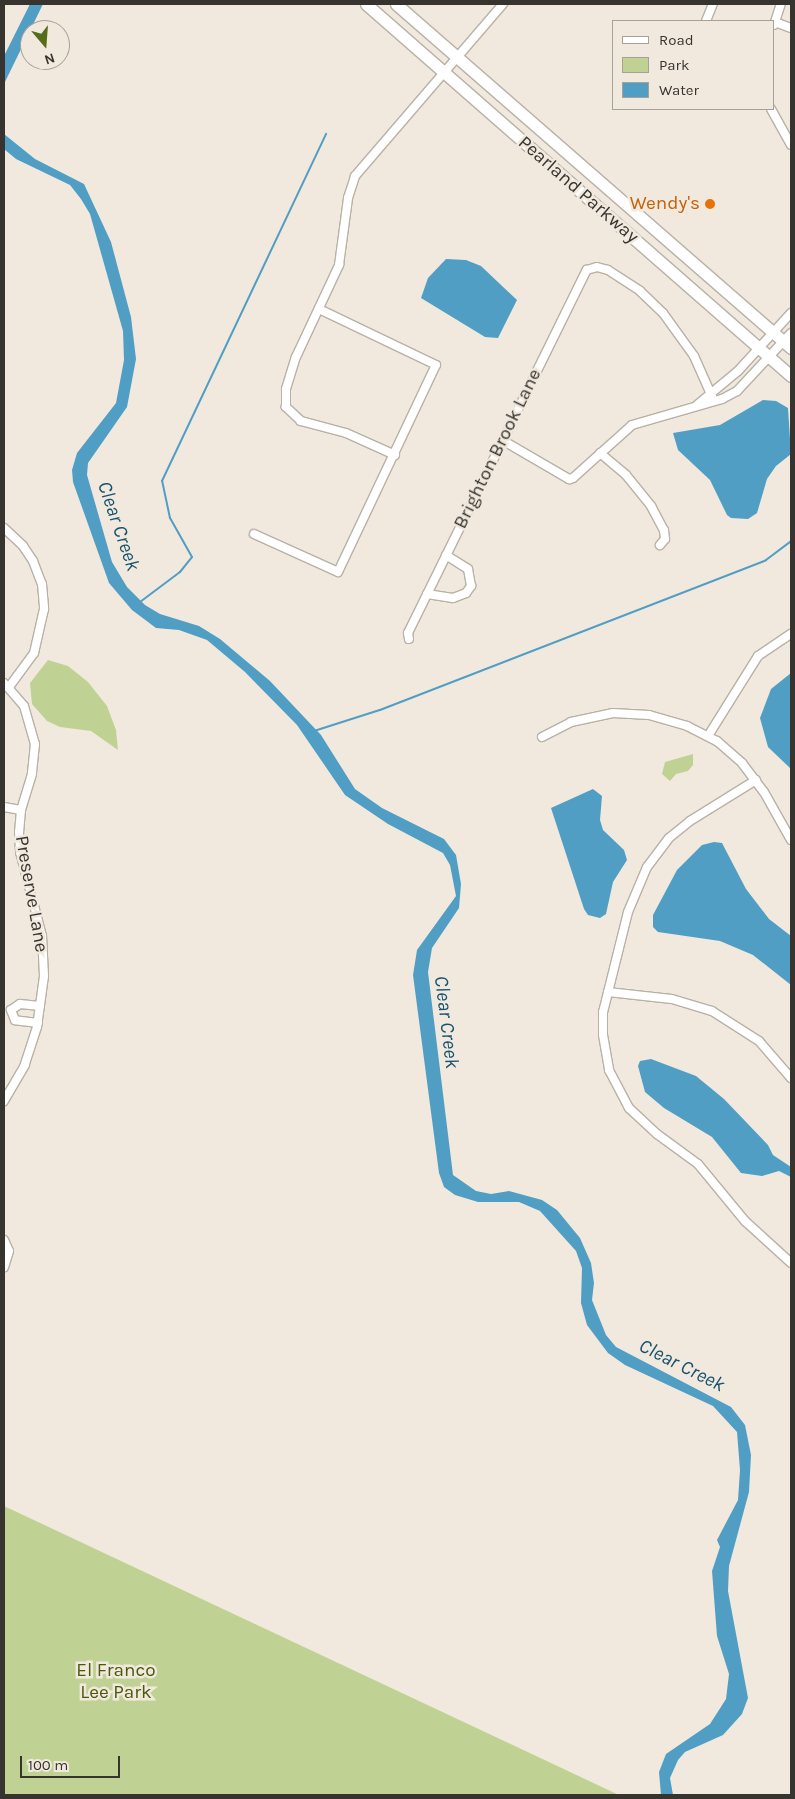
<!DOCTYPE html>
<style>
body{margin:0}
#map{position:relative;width:795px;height:1799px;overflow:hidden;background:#f1e9dd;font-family:Karla,sans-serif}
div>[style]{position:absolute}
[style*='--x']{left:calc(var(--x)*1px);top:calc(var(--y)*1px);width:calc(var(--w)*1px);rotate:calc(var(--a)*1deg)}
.green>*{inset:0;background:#bfd294}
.water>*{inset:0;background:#519ec5}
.stream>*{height:2px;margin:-1px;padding:0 1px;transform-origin:1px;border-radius:1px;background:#519ec5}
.roads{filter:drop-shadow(1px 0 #b8b1a6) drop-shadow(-1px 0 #b8b1a6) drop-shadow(0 1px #b8b1a6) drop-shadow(0 -1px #b8b1a6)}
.street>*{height:8px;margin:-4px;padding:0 4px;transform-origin:4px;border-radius:4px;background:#fff}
.secondary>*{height:11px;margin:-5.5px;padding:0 5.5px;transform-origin:5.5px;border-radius:5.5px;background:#fff}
.dots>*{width:14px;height:14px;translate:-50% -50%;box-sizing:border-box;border:2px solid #f1e9dd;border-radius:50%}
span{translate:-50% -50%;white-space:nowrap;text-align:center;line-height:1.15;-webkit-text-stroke:5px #f1e9dd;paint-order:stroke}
.street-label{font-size:19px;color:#373430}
.food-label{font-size:19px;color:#c56008}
.right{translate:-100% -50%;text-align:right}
.park-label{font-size:19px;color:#485a0a}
.water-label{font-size:20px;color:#17536f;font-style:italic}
.frame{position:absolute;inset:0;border:5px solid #373430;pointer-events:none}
.legend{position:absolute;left:612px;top:20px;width:162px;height:90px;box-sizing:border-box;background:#f1e9dd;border:1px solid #a7a198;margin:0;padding:6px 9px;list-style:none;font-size:15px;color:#373430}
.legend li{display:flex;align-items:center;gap:10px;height:25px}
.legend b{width:25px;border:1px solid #a7a198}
.north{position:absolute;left:20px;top:20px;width:50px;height:50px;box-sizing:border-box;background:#f1e9dd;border:1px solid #a7a198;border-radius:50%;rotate:162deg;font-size:14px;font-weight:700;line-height:20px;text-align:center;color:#373430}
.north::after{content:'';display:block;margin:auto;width:18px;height:22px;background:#576c1b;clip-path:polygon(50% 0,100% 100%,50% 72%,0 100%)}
.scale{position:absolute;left:20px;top:1756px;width:100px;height:22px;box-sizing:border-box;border:2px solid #373430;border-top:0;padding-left:6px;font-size:15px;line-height:18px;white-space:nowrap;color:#373430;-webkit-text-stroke:4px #f1e9dd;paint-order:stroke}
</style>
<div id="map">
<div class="green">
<i style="clip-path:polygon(48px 660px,68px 666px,88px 682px,107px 706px,116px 730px,118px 750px,91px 731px,60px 727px,47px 721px,32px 704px,30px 683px)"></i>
<i style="clip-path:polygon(693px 754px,693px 765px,688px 771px,676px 774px,670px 781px,662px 774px,665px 762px)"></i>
<i style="clip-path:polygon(4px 1506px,619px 1795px,4px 1795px)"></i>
</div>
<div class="water">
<i style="clip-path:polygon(30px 4px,43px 4px,4px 84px,4px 56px)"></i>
<i style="clip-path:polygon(4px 134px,35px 159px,84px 184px,111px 242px,131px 317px,136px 359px,127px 407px,88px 463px,87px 475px,112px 562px,127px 587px,145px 605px,160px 614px,199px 626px,220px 639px,270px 681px,321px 735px,355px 789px,382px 808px,444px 839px,456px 855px,461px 884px,459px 908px,432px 948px,428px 972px,453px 1175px,476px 1191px,491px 1194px,509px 1191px,542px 1200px,557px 1210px,580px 1238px,591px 1263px,594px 1283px,592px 1300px,606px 1335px,616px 1347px,731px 1407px,745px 1425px,751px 1455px,749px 1492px,729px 1566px,728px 1591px,748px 1698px,742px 1714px,723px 1735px,685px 1752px,678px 1760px,670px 1778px,673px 1795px,661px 1795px,659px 1772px,666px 1754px,710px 1724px,726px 1699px,729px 1674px,717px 1636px,712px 1571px,720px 1547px,717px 1540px,738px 1500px,740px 1470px,737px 1432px,713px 1406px,625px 1365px,608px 1353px,587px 1325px,581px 1303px,582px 1268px,576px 1251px,540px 1211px,519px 1202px,478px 1202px,455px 1195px,444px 1187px,439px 1173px,413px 975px,417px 950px,456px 896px,450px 865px,443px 853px,388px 824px,345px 795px,297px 725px,245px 672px,207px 640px,179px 630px,156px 628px,132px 610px,109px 583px,73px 482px,72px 470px,77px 453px,116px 403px,124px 360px,123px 331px,90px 214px,81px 199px,70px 185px,16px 159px,4px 149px)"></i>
<i style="clip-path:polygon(446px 259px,466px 260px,481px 266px,517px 300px,498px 338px,485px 337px,421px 298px,428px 278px)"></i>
<i style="clip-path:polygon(763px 400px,776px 401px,788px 408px,791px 454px,776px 466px,767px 479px,757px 513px,748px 519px,731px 518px,727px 515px,710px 480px,678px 450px,673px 433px,720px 425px)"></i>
<i style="clip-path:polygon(791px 673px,791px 769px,768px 747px,760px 718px,771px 689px)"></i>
<i style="clip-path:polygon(593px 789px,602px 796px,600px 820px,603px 830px,624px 850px,627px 860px,613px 882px,606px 914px,600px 918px,588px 915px,584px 909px,551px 808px)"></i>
<i style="clip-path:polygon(714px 842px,722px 843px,746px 889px,769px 919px,791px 936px,791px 985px,753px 955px,720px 941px,658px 932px,653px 927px,653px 915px,677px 870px,702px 845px)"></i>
<i style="clip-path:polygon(651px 1059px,696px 1076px,724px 1099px,768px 1145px,773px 1155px,791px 1167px,791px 1177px,779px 1171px,762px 1176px,741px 1173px,712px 1137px,664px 1108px,645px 1092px,638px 1066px,640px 1061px)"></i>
</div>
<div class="stream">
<i style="--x:140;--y:602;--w:50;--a:-36.9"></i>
<i style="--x:180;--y:572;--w:19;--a:-51"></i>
<i style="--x:192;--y:557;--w:45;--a:-119.4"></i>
<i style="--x:170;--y:518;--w:38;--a:-102"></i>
<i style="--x:162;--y:481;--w:384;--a:-64.7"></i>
<i style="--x:314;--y:731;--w:69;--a:-17.7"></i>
<i style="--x:380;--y:710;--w:414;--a:-21.2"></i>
<i style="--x:766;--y:560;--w:31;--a:-37"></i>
</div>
<div class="roads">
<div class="street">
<i style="--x:706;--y:21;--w:18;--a:-68"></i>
<i style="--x:775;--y:22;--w:17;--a:21"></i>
<i style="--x:774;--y:25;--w:22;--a:-72"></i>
<i style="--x:771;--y:109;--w:41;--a:60.9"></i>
<i style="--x:697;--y:405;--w:53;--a:-39.7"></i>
<i style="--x:738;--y:371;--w:79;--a:-47.6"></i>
<i style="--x:502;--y:440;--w:78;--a:30.2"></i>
<i style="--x:569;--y:479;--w:4;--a:-14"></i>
<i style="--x:573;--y:478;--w:79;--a:-41.9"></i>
<i style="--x:632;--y:425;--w:94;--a:-16.1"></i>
<i style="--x:722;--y:399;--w:17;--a:-28"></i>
<i style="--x:737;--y:391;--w:79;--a:-47"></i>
<i style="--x:600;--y:453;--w:34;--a:40"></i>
<i style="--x:626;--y:475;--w:40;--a:51"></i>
<i style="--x:651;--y:506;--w:27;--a:62"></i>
<i style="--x:664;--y:530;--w:9;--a:84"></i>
<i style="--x:665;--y:539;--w:8;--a:130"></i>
<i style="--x:395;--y:455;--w:54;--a:-155.8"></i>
<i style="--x:346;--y:433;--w:47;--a:-165.1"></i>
<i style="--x:301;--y:421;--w:21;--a:-137"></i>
<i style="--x:286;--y:407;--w:18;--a:-90"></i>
<i style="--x:286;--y:389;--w:34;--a:-73"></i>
<i style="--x:296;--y:357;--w:102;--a:-64.9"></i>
<i style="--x:339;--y:265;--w:68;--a:-82.3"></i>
<i style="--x:348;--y:198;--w:23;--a:-72"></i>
<i style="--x:355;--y:176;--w:227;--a:-49.3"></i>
<i style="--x:4;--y:528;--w:26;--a:43"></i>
<i style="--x:23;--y:546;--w:18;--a:56"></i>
<i style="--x:33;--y:561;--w:25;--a:69"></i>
<i style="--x:42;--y:584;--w:25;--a:85"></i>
<i style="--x:44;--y:609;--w:45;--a:102.8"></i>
<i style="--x:34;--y:653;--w:42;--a:126.3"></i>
<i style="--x:254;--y:534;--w:92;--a:24.3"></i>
<i style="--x:338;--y:572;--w:229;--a:-64.7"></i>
<i style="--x:436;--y:365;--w:130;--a:-154.4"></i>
<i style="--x:427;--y:594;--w:26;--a:9"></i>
<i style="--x:453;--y:598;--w:14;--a:-21"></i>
<i style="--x:466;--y:593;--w:9;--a:-54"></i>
<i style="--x:471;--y:586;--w:17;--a:-100"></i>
<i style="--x:468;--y:569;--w:26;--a:-148"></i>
<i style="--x:409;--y:639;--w:6;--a:-99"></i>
<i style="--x:408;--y:633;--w:405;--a:-63.8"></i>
<i style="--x:587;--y:270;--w:10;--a:-17"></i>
<i style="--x:597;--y:267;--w:11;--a:15"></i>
<i style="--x:608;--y:270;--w:38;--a:33"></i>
<i style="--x:640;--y:291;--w:32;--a:44"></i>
<i style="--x:663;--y:313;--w:53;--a:54.2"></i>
<i style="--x:694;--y:356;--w:49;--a:66"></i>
<i style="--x:4;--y:683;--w:30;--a:49"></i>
<i style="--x:24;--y:706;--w:40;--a:74"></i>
<i style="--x:35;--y:744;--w:30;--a:96"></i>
<i style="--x:32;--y:774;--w:38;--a:107"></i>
<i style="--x:21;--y:810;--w:22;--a:95"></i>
<i style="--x:19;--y:832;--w:20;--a:87"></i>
<i style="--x:20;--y:852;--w:87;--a:75.3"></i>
<i style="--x:42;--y:936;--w:40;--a:87.1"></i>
<i style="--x:44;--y:976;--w:51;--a:97.8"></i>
<i style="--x:37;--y:1027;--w:40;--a:108"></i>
<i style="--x:25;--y:1065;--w:42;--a:120.3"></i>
<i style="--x:708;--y:736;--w:94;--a:-58"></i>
<i style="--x:758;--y:656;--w:40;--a:-34"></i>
<i style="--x:542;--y:737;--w:33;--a:-27"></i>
<i style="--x:571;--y:722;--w:43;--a:-12.1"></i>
<i style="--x:613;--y:713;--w:36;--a:3"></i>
<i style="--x:649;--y:715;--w:40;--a:16"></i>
<i style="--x:687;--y:726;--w:34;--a:27"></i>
<i style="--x:717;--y:741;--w:33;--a:41"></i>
<i style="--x:742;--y:763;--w:36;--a:53"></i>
<i style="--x:764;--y:792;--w:55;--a:60.6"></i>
<i style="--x:756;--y:780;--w:78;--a:148.2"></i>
<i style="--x:690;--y:821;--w:27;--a:141"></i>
<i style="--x:669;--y:838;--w:36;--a:127"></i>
<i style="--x:647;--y:867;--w:49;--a:112.9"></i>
<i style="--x:628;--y:912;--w:103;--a:104"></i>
<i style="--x:603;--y:1012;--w:23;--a:90"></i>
<i style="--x:603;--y:1035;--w:36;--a:80"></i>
<i style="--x:609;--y:1070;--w:43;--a:62.2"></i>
<i style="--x:629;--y:1108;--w:38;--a:43"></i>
<i style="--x:657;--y:1134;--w:51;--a:36.2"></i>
<i style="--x:698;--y:1164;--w:74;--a:50.5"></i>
<i style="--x:745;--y:1221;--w:62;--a:42.4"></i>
<i style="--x:4;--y:807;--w:17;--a:10"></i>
<i style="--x:608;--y:992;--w:64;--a:6.2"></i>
<i style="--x:672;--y:999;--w:42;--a:16.7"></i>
<i style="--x:712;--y:1011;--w:56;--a:32.6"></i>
<i style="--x:759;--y:1041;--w:49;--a:49.1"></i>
<i style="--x:38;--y:1023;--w:23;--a:-173"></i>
<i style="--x:15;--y:1020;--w:11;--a:-112"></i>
<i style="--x:11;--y:1010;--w:11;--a:-34"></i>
<i style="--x:20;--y:1004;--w:20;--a:6"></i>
<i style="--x:4;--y:1240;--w:12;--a:66"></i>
<i style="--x:9;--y:1251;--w:17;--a:107"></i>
</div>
<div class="secondary">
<i style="--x:366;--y:4;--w:565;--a:41.2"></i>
<i style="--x:396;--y:4;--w:524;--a:41.05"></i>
</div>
</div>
<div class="dots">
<i style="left:710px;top:204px;background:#e8710a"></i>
</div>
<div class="street-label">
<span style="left:578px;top:190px;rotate:41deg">Pearland Parkway</span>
<span style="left:498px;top:449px;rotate:-64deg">Brighton Brook Lane</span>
<span style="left:31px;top:894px;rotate:80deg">Preserve Lane</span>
</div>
<div class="food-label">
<span class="right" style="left:700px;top:204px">Wendy's</span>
</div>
<div class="park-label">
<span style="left:116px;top:1682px">El Franco<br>Lee Park</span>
</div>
<div class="water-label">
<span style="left:119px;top:526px;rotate:71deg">Clear Creek</span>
<span style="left:447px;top:1022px;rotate:83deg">Clear Creek</span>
<span style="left:682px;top:1365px;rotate:27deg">Clear Creek</span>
</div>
<div class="frame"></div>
<ul class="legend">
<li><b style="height:6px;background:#fff"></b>Road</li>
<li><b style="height:14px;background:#bfd294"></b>Park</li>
<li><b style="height:14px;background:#519ec5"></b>Water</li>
</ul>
<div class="north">N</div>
<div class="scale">100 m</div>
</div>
